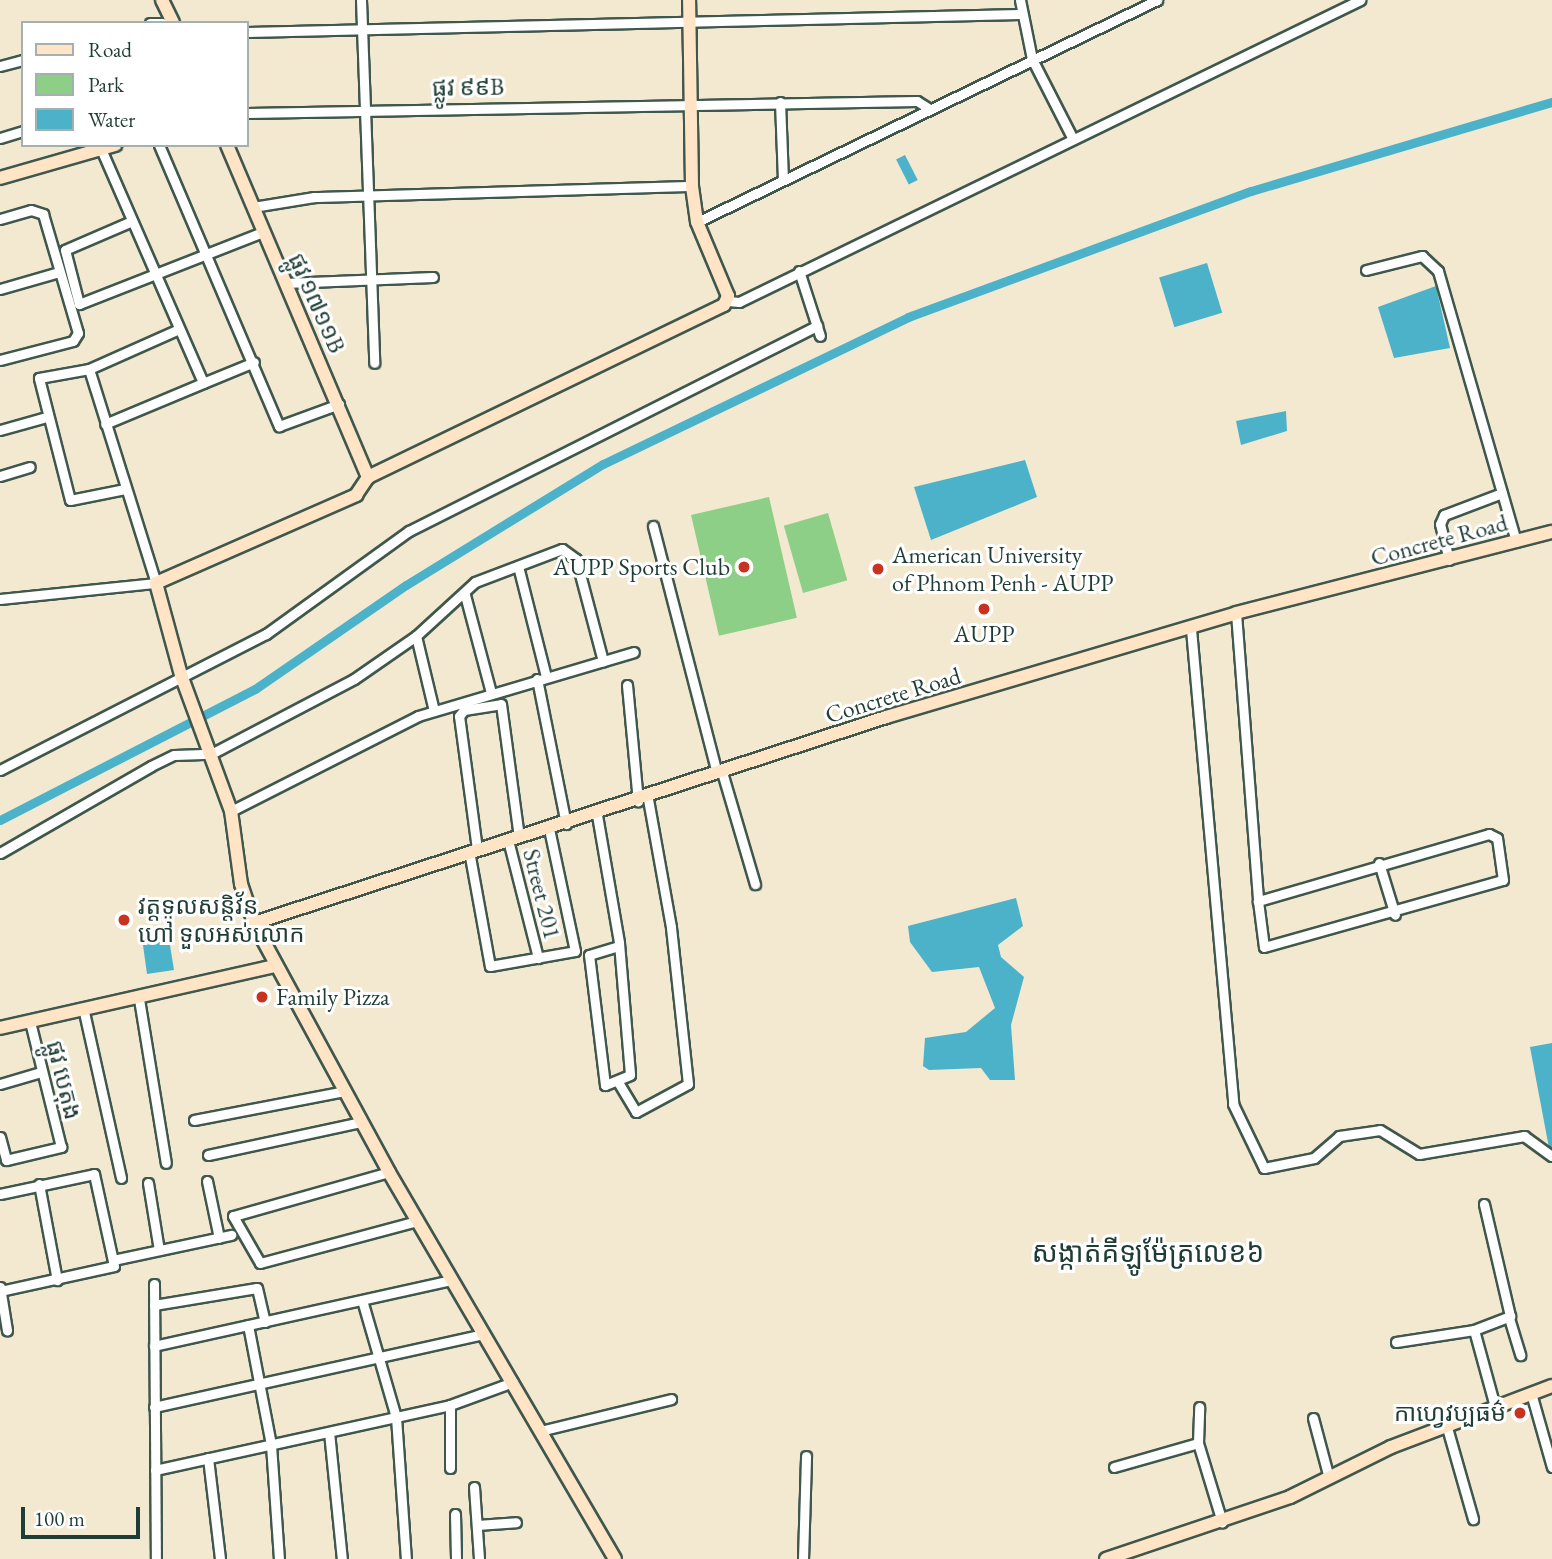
<!DOCTYPE html>
<meta charset="utf-8">
<style>
body{margin:0}
#map{position:relative;width:1552px;height:1559px;overflow:hidden;background:#f3e9d1;font-family:"EB Garamond","Noto Sans Khmer",serif}
div>[style]{position:absolute}
[style*='--x']{left:calc(var(--x)*1px);top:calc(var(--y)*1px);width:calc(var(--w)*1px);rotate:calc(var(--a)*1deg)}
.green>*{inset:0;background:#8dcf87;transform-origin:0 0}
.water>*{inset:0;background:#4bb2ca;transform-origin:0 0}
.canal>*{height:9px;margin:-4.5px;padding:0 4.5px;transform-origin:4.5px;border-radius:4.5px;background:#4bb2ca}
.roads{filter:drop-shadow(2px 0 #3f574c) drop-shadow(-2px 0 #3f574c) drop-shadow(0 2px #3f574c) drop-shadow(0 -2px #3f574c)}
.street>*{height:9px;margin:-4.5px;padding:0 4.5px;transform-origin:4.5px;border-radius:4.5px;background:#fff}
.secondary>*{height:12px;margin:-6px;padding:0 6px;transform-origin:6px;border-radius:6px;background:#ffe4c6}
.dots>*{width:19px;height:19px;translate:-50% -50%;box-sizing:border-box;border:4px solid #fff;border-radius:50%}
span{translate:-50% -50%;white-space:nowrap;text-align:center;line-height:1.15;-webkit-text-stroke:6px #fff;paint-order:stroke}
.street-label{font-size:24px;color:#1f3d34}
.poi-label{font-size:24px;color:#1f3d34}
.left{translate:0 -50%;text-align:left}
.right{translate:-100% -50%;text-align:right}
.quarter-label{font-size:28px;color:#1f3d34}
.legend{position:absolute;left:21px;top:21px;width:228px;height:126px;box-sizing:border-box;background:#fff;border:2px solid #a5b1ae;margin:0;padding:9px 12px;list-style:none;font-size:21px;color:#1f3d34}
.legend li{display:flex;align-items:center;gap:14px;height:35px}
.legend b{width:35px;border:2px solid #a5b1ae}
.scale{position:absolute;left:21px;top:1507px;width:119px;height:32px;box-sizing:border-box;border:4px solid #1f3d34;border-top:0;padding-left:9px;font-size:21px;line-height:24px;white-space:nowrap;color:#1f3d34;-webkit-text-stroke:5px #fff;paint-order:stroke}
</style>
<div id="map">
<div class="green">
<i style="left:769px;top:497px;width:124px;height:80px;rotate:77deg"></i>
<i style="left:828px;top:513px;width:70px;height:46px;rotate:74deg"></i>
</div>
<div class="water">
<i style="left:905px;top:155px;width:28px;height:10px;rotate:63deg"></i>
<i style="left:1207px;top:263px;width:52px;height:50px;rotate:73deg"></i>
<i style="clip-path:polygon(1436px 286px,1450px 348px,1394px 358px,1378px 307px)"></i>
<i style="clip-path:polygon(1286px 411px,1287px 431px,1241px 445px,1236px 421px)"></i>
<i style="clip-path:polygon(1025px 460px,1037px 497px,931px 540px,914px 487px)"></i>
<i style="clip-path:polygon(1016px 898px,1023px 926px,998px 945px,1001px 957px,1024px 977px,1011px 1025px,1015px 1080px,990px 1080px,981px 1068px,929px 1070px,923px 1066px,925px 1038px,966px 1032px,995px 1008px,979px 967px,932px 972px,910px 942px,908px 926px)"></i>
<i style="clip-path:polygon(142px 938px,169px 939px,174px 970px,147px 974px)"></i>
<i style="clip-path:polygon(1552px 1043px,1552px 1147px,1549px 1148px,1530px 1047px)"></i>
</div>
<div class="canal">
<i style="--x:0;--y:820;--w:287;--a:-27.2"></i>
<i style="--x:255;--y:689;--w:183;--a:-34.6"></i>
<i style="--x:406;--y:585;--w:231;--a:-31.6"></i>
<i style="--x:603;--y:464;--w:339;--a:-25.7"></i>
<i style="--x:908;--y:317;--w:365;--a:-20.2"></i>
<i style="--x:1251;--y:191;--w:314;--a:-16.5"></i>
</div>
<div class="roads">
<div class="street">
<i style="--x:361;--y:0;--w:363;--a:87.9"></i>
<i style="--x:1020;--y:0;--w:60;--a:78.5"></i>
<i style="--x:1032;--y:59;--w:88;--a:62.9"></i>
<i style="--x:150;--y:23;--w:12;--a:0"></i>
<i style="--x:247;--y:32;--w:773;--a:-1.33"></i>
<i style="--x:0;--y:66;--w:24;--a:-15"></i>
<i style="--x:780;--y:102;--w:78;--a:87.8"></i>
<i style="--x:247;--y:113;--w:670;--a:-1.03"></i>
<i style="--x:917;--y:101;--w:15;--a:32"></i>
<i style="--x:0;--y:138;--w:24;--a:-17"></i>
<i style="--x:159;--y:145;--w:306;--a:66.9"></i>
<i style="--x:279;--y:426;--w:64;--a:-20.1"></i>
<i style="--x:101;--y:149;--w:255;--a:66.4"></i>
<i style="--x:203;--y:383;--w:106;--a:157.3"></i>
<i style="--x:253;--y:207;--w:62;--a:-9.3"></i>
<i style="--x:314;--y:197;--w:378;--a:-1.7"></i>
<i style="--x:0;--y:219;--w:32;--a:-16"></i>
<i style="--x:31;--y:210;--w:13;--a:18"></i>
<i style="--x:43;--y:214;--w:124;--a:73.6"></i>
<i style="--x:78;--y:333;--w:9;--a:122"></i>
<i style="--x:73;--y:341;--w:75;--a:165.4"></i>
<i style="--x:132;--y:221;--w:73;--a:156.6"></i>
<i style="--x:65;--y:250;--w:56;--a:75.5"></i>
<i style="--x:79;--y:304;--w:198;--a:-21.4"></i>
<i style="--x:697;--y:222;--w:511;--a:-25.76"></i>
<i style="--x:1366;--y:270;--w:58;--a:-14"></i>
<i style="--x:1422;--y:256;--w:22;--a:43"></i>
<i style="--x:1438;--y:271;--w:282;--a:73.9"></i>
<i style="--x:799;--y:271;--w:68;--a:72.1"></i>
<i style="--x:285;--y:283;--w:148;--a:-2.3"></i>
<i style="--x:0;--y:289;--w:61;--a:-16.1"></i>
<i style="--x:728;--y:301;--w:11;--a:5"></i>
<i style="--x:739;--y:302;--w:691;--a:-25.93"></i>
<i style="--x:203;--y:383;--w:55;--a:-22.4"></i>
<i style="--x:0;--y:430;--w:45;--a:-15.6"></i>
<i style="--x:0;--y:476;--w:31;--a:-17"></i>
<i style="--x:125;--y:489;--w:56;--a:168.7"></i>
<i style="--x:70;--y:500;--w:126;--a:-104.3"></i>
<i style="--x:39;--y:378;--w:51;--a:-10.2"></i>
<i style="--x:89;--y:369;--w:98;--a:-24"></i>
<i style="--x:653;--y:526;--w:255;--a:75.5"></i>
<i style="--x:1449;--y:560;--w:37;--a:-104"></i>
<i style="--x:1440;--y:524;--w:10;--a:-66"></i>
<i style="--x:1444;--y:515;--w:62;--a:-20.8"></i>
<i style="--x:518;--y:566;--w:114;--a:75.8"></i>
<i style="--x:465;--y:595;--w:101;--a:75.1"></i>
<i style="--x:0;--y:599;--w:157;--a:-5.9"></i>
<i style="--x:156;--y:583;--w:224;--a:-107.4"></i>
<i style="--x:1236;--y:613;--w:289;--a:85.6"></i>
<i style="--x:1258;--y:901;--w:46;--a:82.6"></i>
<i style="--x:1264;--y:947;--w:248;--a:-15.7"></i>
<i style="--x:1503;--y:880;--w:42;--a:-98.1"></i>
<i style="--x:1497;--y:838;--w:9;--a:-153"></i>
<i style="--x:1489;--y:834;--w:241;--a:163.8"></i>
<i style="--x:1191;--y:629;--w:477;--a:84.9"></i>
<i style="--x:1233;--y:1104;--w:71;--a:64.2"></i>
<i style="--x:1264;--y:1168;--w:51;--a:-11.3"></i>
<i style="--x:1314;--y:1158;--w:33;--a:-41"></i>
<i style="--x:1339;--y:1136;--w:41;--a:-8.3"></i>
<i style="--x:1380;--y:1130;--w:46;--a:31.6"></i>
<i style="--x:1419;--y:1154;--w:107;--a:-9.7"></i>
<i style="--x:1524;--y:1136;--w:34;--a:36"></i>
<i style="--x:416;--y:636;--w:77;--a:76.5"></i>
<i style="--x:537;--y:679;--w:148;--a:78.7"></i>
<i style="--x:627;--y:685;--w:117;--a:84.6"></i>
<i style="--x:0;--y:770;--w:299;--a:-27.1"></i>
<i style="--x:266;--y:634;--w:176;--a:-35.8"></i>
<i style="--x:409;--y:531;--w:457;--a:-26.7"></i>
<i style="--x:722;--y:772;--w:117;--a:73.6"></i>
<i style="--x:231;--y:811;--w:210;--a:-26.9"></i>
<i style="--x:418;--y:716;--w:225;--a:-16.5"></i>
<i style="--x:597;--y:815;--w:130;--a:80.2"></i>
<i style="--x:619;--y:943;--w:132;--a:85.2"></i>
<i style="--x:630;--y:1075;--w:27;--a:158"></i>
<i style="--x:605;--y:1085;--w:131;--a:-97"></i>
<i style="--x:589;--y:955;--w:31;--a:-17"></i>
<i style="--x:508;--y:840;--w:122;--a:75.7"></i>
<i style="--x:477;--y:849;--w:134;--a:-97.7"></i>
<i style="--x:459;--y:716;--w:8;--a:-50"></i>
<i style="--x:464;--y:710;--w:37;--a:-9"></i>
<i style="--x:501;--y:704;--w:134;--a:82.3"></i>
<i style="--x:469;--y:851;--w:117;--a:79.7"></i>
<i style="--x:490;--y:966;--w:86;--a:-10"></i>
<i style="--x:575;--y:951;--w:125;--a:-102"></i>
<i style="--x:0;--y:853;--w:174;--a:-29.9"></i>
<i style="--x:151;--y:766;--w:25;--a:-26"></i>
<i style="--x:174;--y:755;--w:37;--a:-2"></i>
<i style="--x:211;--y:754;--w:161;--a:-27.7"></i>
<i style="--x:354;--y:679;--w:75;--a:-34.7"></i>
<i style="--x:416;--y:636;--w:80;--a:-42.5"></i>
<i style="--x:475;--y:582;--w:93;--a:-20.8"></i>
<i style="--x:562;--y:549;--w:17;--a:36"></i>
<i style="--x:576;--y:559;--w:106;--a:75.2"></i>
<i style="--x:1379;--y:863;--w:54;--a:72.9"></i>
<i style="--x:139;--y:999;--w:166;--a:80.7"></i>
<i style="--x:84;--y:1012;--w:170;--a:77.4"></i>
<i style="--x:618;--y:1082;--w:35;--a:59"></i>
<i style="--x:636;--y:1112;--w:59;--a:-28.3"></i>
<i style="--x:688;--y:1084;--w:158;--a:-96.2"></i>
<i style="--x:671;--y:927;--w:130;--a:-100.2"></i>
<i style="--x:0;--y:1084;--w:43;--a:-16.3"></i>
<i style="--x:194;--y:1120;--w:153;--a:-10.9"></i>
<i style="--x:0;--y:1137;--w:24;--a:75"></i>
<i style="--x:6;--y:1160;--w:57;--a:-13.3"></i>
<i style="--x:61;--y:1147;--w:129;--a:-103.9"></i>
<i style="--x:208;--y:1155;--w:157;--a:-12.2"></i>
<i style="--x:389;--y:1172;--w:162;--a:164.2"></i>
<i style="--x:233;--y:1216;--w:54;--a:60.1"></i>
<i style="--x:260;--y:1263;--w:163;--a:-15"></i>
<i style="--x:207;--y:1181;--w:58;--a:78.1"></i>
<i style="--x:148;--y:1183;--w:68;--a:80.7"></i>
<i style="--x:39;--y:1184;--w:98;--a:79.4"></i>
<i style="--x:0;--y:1194;--w:96;--a:-12"></i>
<i style="--x:94;--y:1174;--w:94;--a:77.7"></i>
<i style="--x:114;--y:1266;--w:117;--a:167.6"></i>
<i style="--x:113;--y:1260;--w:121;--a:-12"></i>
<i style="--x:154;--y:1284;--w:275;--a:89.6"></i>
<i style="--x:0;--y:1287;--w:44;--a:80.8"></i>
<i style="--x:362;--y:1300;--w:122;--a:73.8"></i>
<i style="--x:396;--y:1417;--w:142;--a:86"></i>
<i style="--x:154;--y:1305;--w:104;--a:-9.4"></i>
<i style="--x:257;--y:1288;--w:35;--a:77"></i>
<i style="--x:1509;--y:1318;--w:39;--a:73"></i>
<i style="--x:248;--y:1325;--w:122;--a:79.1"></i>
<i style="--x:271;--y:1445;--w:114;--a:86"></i>
<i style="--x:1474;--y:1330;--w:39;--a:-21"></i>
<i style="--x:1510;--y:1316;--w:115;--a:-103.1"></i>
<i style="--x:1396;--y:1342;--w:79;--a:-8.7"></i>
<i style="--x:1474;--y:1330;--w:80;--a:74.7"></i>
<i style="--x:154;--y:1346;--w:304;--a:-12.5"></i>
<i style="--x:1531;--y:1393;--w:77;--a:74.2"></i>
<i style="--x:450;--y:1405;--w:63;--a:90"></i>
<i style="--x:154;--y:1407;--w:337;--a:-12.5"></i>
<i style="--x:1313;--y:1418;--w:62;--a:75.1"></i>
<i style="--x:1446;--y:1424;--w:99;--a:74.1"></i>
<i style="--x:540;--y:1431;--w:135;--a:-13.7"></i>
<i style="--x:329;--y:1432;--w:128;--a:84.2"></i>
<i style="--x:1198;--y:1443;--w:36;--a:-88"></i>
<i style="--x:208;--y:1458;--w:102;--a:83.2"></i>
<i style="--x:1114;--y:1467;--w:87;--a:-15.9"></i>
<i style="--x:1198;--y:1443;--w:83;--a:73.1"></i>
<i style="--x:155;--y:1470;--w:302;--a:-12.4"></i>
<i style="--x:450;--y:1405;--w:67;--a:-20.1"></i>
<i style="--x:474;--y:1487;--w:72;--a:86"></i>
<i style="--x:455;--y:1514;--w:45;--a:88.7"></i>
<i style="--x:477;--y:1525;--w:39;--a:-4"></i>
<i style="--x:803;--y:1559;--w:103;--a:-88.3"></i>
</div>
<div class="secondary">
<i style="--x:162;--y:0;--w:25;--a:64"></i>
<i style="--x:227;--y:145;--w:361;--a:67"></i>
<i style="--x:0;--y:178;--w:120;--a:-16"></i>
<i style="--x:254;--y:923;--w:665;--a:-18.05"></i>
<i style="--x:886;--y:717;--w:365;--a:-16.5"></i>
<i style="--x:1236;--y:613;--w:326;--a:-14.4"></i>
<i style="--x:0;--y:1028;--w:283;--a:-12.7"></i>
<i style="--x:615;--y:1559;--w:448;--a:-120.3"></i>
<i style="--x:389;--y:1172;--w:283;--a:-118.5"></i>
<i style="--x:254;--y:923;--w:41;--a:-108.4"></i>
<i style="--x:241;--y:884;--w:74;--a:-97.8"></i>
<i style="--x:231;--y:811;--w:145;--a:-110.2"></i>
<i style="--x:181;--y:675;--w:95;--a:-105.2"></i>
<i style="--x:156;--y:583;--w:219;--a:-23.7"></i>
<i style="--x:356;--y:495;--w:22;--a:-56"></i>
<i style="--x:368;--y:477;--w:395;--a:-25.8"></i>
<i style="--x:724;--y:305;--w:10;--a:-66"></i>
<i style="--x:728;--y:296;--w:80;--a:-112.7"></i>
<i style="--x:697;--y:222;--w:36;--a:-98"></i>
<i style="--x:692;--y:186;--w:186;--a:-90.9"></i>
<i style="--x:1106;--y:1559;--w:194;--a:-18.6"></i>
<i style="--x:1290;--y:1497;--w:113;--a:-26.3"></i>
<i style="--x:1391;--y:1447;--w:172;--a:-20.8"></i>
</div>
</div>
<div class="dots">
<i style="left:744px;top:567px;background:#c8321e"></i>
<i style="left:878px;top:569px;background:#c8321e"></i>
<i style="left:984px;top:609px;background:#c8321e"></i>
<i style="left:124px;top:920px;background:#c8321e"></i>
<i style="left:262px;top:997px;background:#c8321e"></i>
<i style="left:1520px;top:1413px;background:#c8321e"></i>
</div>
<div class="street-label">
<span style="left:468px;top:87px;rotate:-1deg">ផ្លូវ ៩៩B</span>
<span style="left:317px;top:303px;rotate:66deg">ផ្លូវ ១៧១១B</span>
<span style="left:1439px;top:540px;rotate:-15deg">Concrete Road</span>
<span style="left:893px;top:695px;rotate:-17deg">Concrete Road</span>
<span style="left:542px;top:894px;rotate:76deg">Street 201</span>
<span style="left:64px;top:1080px;rotate:76deg">ផ្លូវ បេតុង</span>
</div>
<div class="poi-label">
<span class="left" style="left:892px;top:569px">American University<br>of Phnom Penh - AUPP</span>
<span class="right" style="left:730px;top:567px">AUPP Sports Club</span>
<span style="left:984px;top:634px">AUPP</span>
<span class="left" style="left:138px;top:920px">វត្តទូលសន្តិវ័ន<br>ហៅ ទួលអស់លោក</span>
<span class="left" style="left:276px;top:997px">Family Pizza</span>
<span class="right" style="left:1506px;top:1413px">កាហ្វេវប្បធម៌</span>
</div>
<div class="quarter-label">
<span style="left:1148px;top:1252px">សង្កាត់គីឡូម៉ែត្រលេខ៦</span>
</div>
<ul class="legend">
<li><b style="height:9px;background:#ffe4c6"></b>Road</li>
<li><b style="height:19px;background:#8dcf87"></b>Park</li>
<li><b style="height:19px;background:#4bb2ca"></b>Water</li>
</ul>
<div class="scale">100 m</div>
</div>
